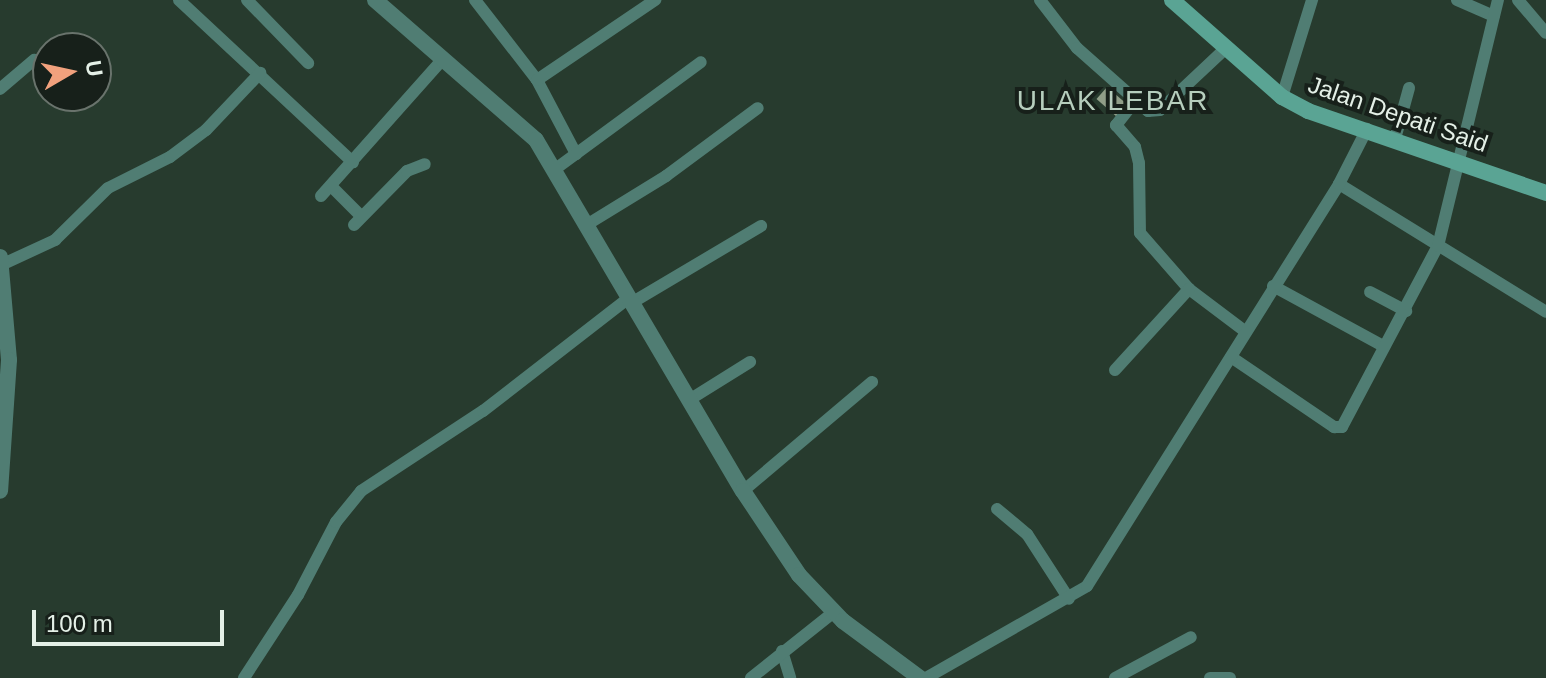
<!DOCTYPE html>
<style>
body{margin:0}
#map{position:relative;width:1546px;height:678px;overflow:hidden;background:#273b2e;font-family:Helvetica,sans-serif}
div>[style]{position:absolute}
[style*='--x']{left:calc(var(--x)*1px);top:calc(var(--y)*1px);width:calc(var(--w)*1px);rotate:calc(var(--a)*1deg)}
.building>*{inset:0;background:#909e88;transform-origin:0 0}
.minor>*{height:12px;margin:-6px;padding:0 6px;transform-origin:6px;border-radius:6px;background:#507d73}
.tertiary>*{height:16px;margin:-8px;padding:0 8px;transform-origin:8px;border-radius:8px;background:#507d73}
.secondary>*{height:16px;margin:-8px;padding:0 8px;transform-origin:8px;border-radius:8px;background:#5aa494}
span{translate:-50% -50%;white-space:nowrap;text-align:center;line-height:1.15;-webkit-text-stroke:8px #17201a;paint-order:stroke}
.street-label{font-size:24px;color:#e4f0e7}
.quarter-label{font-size:28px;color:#b6cebd;letter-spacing:2px}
.north{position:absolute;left:32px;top:32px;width:80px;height:80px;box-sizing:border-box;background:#17201a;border:2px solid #69736c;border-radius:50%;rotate:81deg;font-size:22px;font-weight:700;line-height:32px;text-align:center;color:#e4f0e7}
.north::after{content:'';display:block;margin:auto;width:28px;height:36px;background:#f1a17d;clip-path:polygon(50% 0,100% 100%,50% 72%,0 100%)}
.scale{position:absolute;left:32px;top:610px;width:192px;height:36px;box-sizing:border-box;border:4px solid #e4f0e7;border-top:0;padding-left:10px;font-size:24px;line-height:28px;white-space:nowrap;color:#e4f0e7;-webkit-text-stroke:6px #17201a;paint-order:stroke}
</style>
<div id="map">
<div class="building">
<i style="left:1107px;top:87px;width:28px;height:16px;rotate:41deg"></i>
</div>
<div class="minor">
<i style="--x:179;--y:0;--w:238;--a:43"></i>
<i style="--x:247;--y:0;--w:88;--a:45.9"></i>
<i style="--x:475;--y:0;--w:101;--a:52.2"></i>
<i style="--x:537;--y:80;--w:84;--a:62.2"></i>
<i style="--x:1040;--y:0;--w:61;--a:52.4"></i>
<i style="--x:1077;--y:48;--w:95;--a:41.6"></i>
<i style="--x:1148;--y:111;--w:12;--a:-5"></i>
<i style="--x:1160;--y:110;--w:89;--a:-43.2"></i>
<i style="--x:1457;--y:0;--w:40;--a:23.4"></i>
<i style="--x:1518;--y:0;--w:43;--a:49.7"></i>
<i style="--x:537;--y:80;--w:143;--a:-34.1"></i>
<i style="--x:0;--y:89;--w:45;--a:-40.5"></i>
<i style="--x:1282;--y:97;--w:102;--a:-72.8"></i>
<i style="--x:1135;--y:101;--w:31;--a:128"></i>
<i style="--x:1116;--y:125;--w:29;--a:49"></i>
<i style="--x:1135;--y:147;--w:16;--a:76"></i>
<i style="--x:1139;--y:163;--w:70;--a:89.2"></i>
<i style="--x:1140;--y:233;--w:74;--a:48.8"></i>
<i style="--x:1189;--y:289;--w:71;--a:37"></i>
<i style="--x:1395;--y:139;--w:53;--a:-74.6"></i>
<i style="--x:554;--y:170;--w:182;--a:-36.3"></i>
<i style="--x:1339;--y:184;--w:243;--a:31.7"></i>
<i style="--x:331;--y:186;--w:42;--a:45"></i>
<i style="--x:321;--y:196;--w:183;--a:-48.3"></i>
<i style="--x:588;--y:224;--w:92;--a:-31.6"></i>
<i style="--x:666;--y:176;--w:114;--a:-36.5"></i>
<i style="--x:354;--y:225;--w:76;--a:-45.5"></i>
<i style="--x:407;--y:171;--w:19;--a:-21"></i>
<i style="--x:1;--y:265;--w:60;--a:-24.8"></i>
<i style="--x:55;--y:240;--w:74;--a:-44.5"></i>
<i style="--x:108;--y:188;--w:69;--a:-26.6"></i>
<i style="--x:170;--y:157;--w:45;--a:-36.9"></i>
<i style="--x:206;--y:130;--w:79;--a:-46.5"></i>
<i style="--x:1273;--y:286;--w:125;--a:28.6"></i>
<i style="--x:1370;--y:292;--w:41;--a:27.8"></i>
<i style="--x:633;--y:302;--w:149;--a:-30.7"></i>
<i style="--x:1231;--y:357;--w:125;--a:34.2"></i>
<i style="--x:1334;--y:427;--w:8;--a:0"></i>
<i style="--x:1342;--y:427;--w:205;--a:-62.1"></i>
<i style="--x:1438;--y:246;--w:253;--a:-76.3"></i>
<i style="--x:1115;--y:370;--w:110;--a:-47.6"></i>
<i style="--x:689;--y:400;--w:72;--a:-31.9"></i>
<i style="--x:743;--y:491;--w:169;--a:-40.2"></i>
<i style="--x:997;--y:509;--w:39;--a:40"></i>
<i style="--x:1027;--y:534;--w:77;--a:57.1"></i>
<i style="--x:782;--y:651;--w:28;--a:73"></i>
<i style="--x:244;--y:678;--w:99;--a:-57"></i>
<i style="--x:298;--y:595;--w:82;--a:-62.5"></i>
<i style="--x:336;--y:522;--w:40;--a:-51"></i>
<i style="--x:361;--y:491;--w:146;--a:-33.3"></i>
<i style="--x:483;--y:411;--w:186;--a:-37.8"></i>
<i style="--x:751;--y:678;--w:106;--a:-38.5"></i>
<i style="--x:926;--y:678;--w:185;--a:-29.7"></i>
<i style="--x:1087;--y:586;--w:474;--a:-57.9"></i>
<i style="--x:1339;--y:184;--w:62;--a:-63"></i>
<i style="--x:1115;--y:678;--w:86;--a:-28.3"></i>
<i style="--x:1210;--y:678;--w:20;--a:0"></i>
</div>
<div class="tertiary">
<i style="--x:375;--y:0;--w:213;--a:41"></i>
<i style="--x:536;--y:140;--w:407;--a:59.5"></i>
<i style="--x:743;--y:491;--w:101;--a:56.3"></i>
<i style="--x:799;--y:575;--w:64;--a:46.3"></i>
<i style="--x:843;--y:621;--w:96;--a:36.5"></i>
<i style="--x:0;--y:257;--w:103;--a:85"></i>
<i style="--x:9;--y:360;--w:131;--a:93.9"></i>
</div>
<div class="secondary">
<i style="--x:1172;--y:0;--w:147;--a:41.4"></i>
<i style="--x:1282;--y:97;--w:30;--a:28"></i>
<i style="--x:1308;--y:111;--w:252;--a:19"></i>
</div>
<div class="street-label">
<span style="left:1398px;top:114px;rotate:19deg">Jalan Depati Said</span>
</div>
<div class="quarter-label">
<span style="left:1113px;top:101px">ULAK LEBAR</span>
</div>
<div class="north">U</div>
<div class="scale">100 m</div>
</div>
